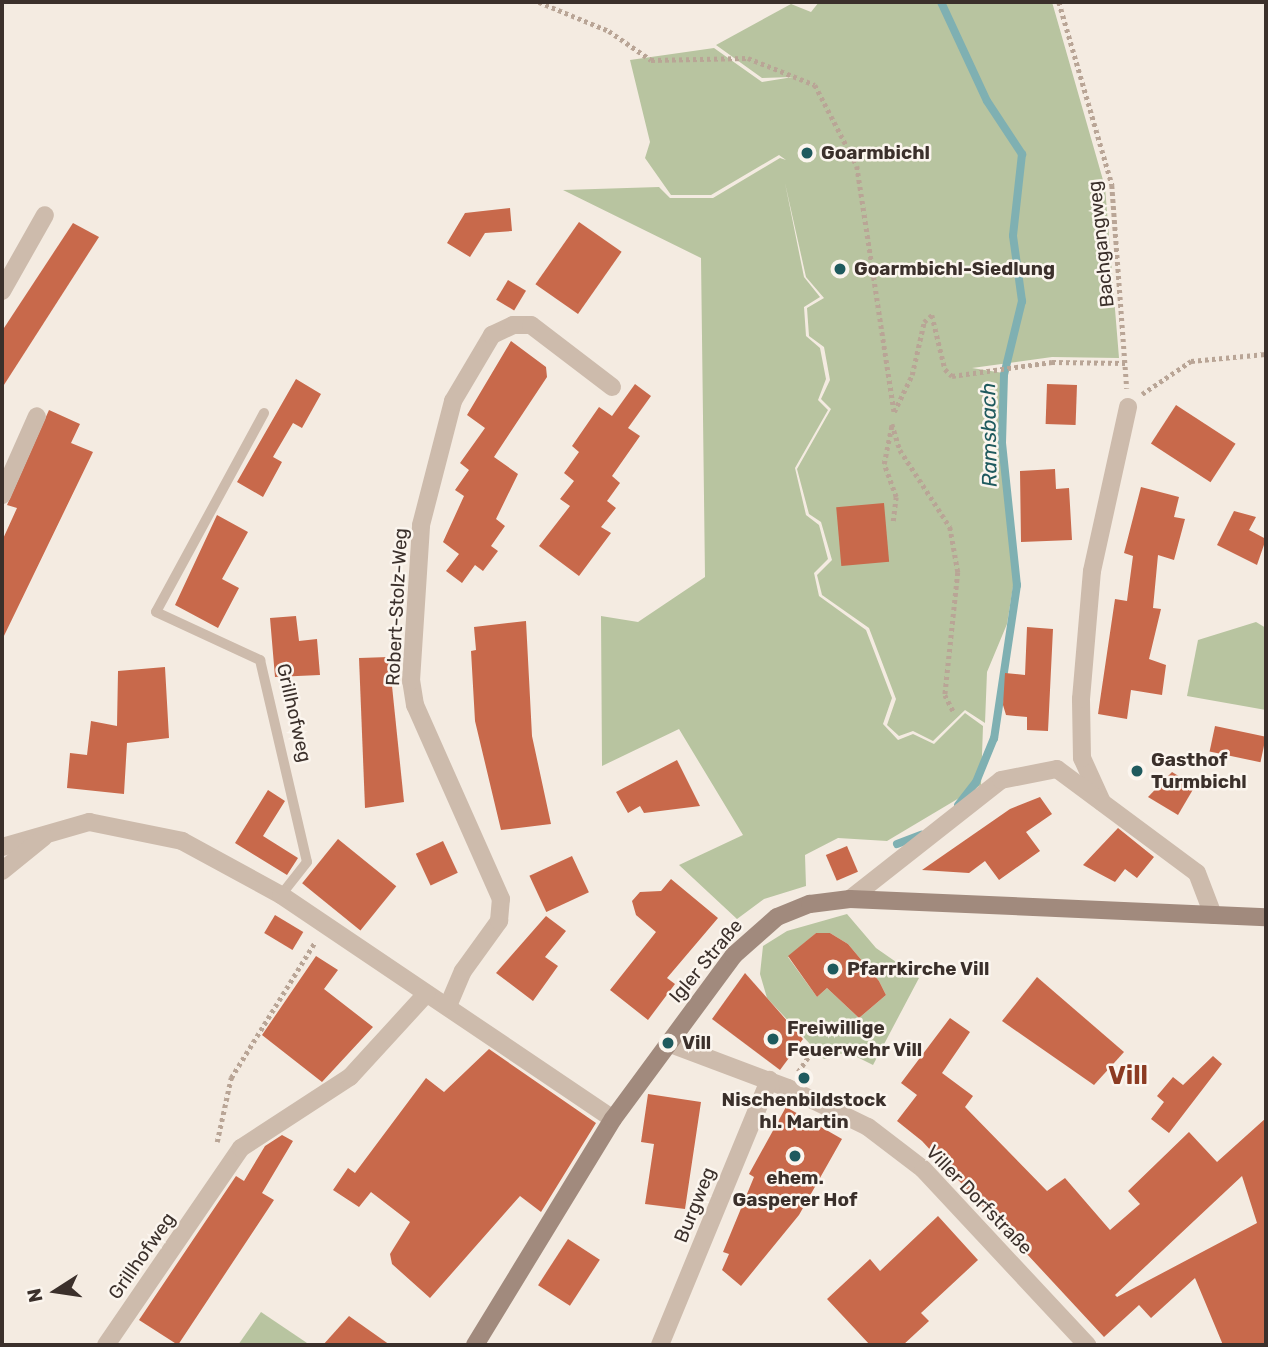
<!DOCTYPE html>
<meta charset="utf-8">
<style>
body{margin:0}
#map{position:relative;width:1268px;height:1347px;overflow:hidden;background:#f4ebe1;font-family:Rubik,sans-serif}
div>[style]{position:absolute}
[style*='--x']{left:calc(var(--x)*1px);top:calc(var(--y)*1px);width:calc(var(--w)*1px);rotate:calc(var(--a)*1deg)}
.green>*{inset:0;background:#b8c4a0}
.stream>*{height:8px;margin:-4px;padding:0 4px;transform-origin:4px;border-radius:4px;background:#7fb0b2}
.building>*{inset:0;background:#c8694b;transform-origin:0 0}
.path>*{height:4.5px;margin-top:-2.25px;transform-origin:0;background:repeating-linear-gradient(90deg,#b9a596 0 3.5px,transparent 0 7px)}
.service>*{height:10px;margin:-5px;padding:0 5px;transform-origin:5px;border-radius:5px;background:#cdbbac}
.minor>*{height:18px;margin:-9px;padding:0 9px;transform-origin:9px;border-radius:9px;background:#cdbbac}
.secondary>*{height:18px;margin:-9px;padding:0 9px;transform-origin:9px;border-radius:9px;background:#a18a7d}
.dots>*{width:19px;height:19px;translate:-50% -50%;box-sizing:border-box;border:4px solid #fbf5ee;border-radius:50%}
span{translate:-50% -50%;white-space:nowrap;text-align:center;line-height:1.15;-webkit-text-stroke:5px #fbf5ee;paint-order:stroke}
.poi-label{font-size:19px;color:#3b302b;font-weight:700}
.left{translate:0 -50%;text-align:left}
.street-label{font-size:19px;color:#3b302b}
.water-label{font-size:21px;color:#1f5a5e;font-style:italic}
.district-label{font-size:26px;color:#8c3b22;font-weight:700}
.frame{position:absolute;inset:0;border:4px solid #3b302b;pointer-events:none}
.north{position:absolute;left:21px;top:1256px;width:70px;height:70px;-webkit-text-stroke:5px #fbf5ee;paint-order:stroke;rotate:258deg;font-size:19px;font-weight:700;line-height:28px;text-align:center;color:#3b302b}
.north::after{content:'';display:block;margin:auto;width:24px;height:32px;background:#3b302b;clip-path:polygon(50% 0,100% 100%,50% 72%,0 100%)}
</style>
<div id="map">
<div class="green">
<i style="clip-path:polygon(819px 2px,1052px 2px,1105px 187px,1119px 358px,1052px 357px,972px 368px,1003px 373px,999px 441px,1015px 574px,1007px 624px,987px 672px,985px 723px,965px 710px,933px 741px,913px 731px,899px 736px,887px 725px,896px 699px,869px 628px,822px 595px,817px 575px,832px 560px,821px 522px,809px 514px,797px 469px,831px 409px,821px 399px,830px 380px,824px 347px,809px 336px,807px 308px,824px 298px,806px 277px,785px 183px,804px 277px,820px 297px,804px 307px,806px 336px,820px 348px,826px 379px,818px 400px,828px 410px,795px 468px,806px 515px,819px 525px,828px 559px,814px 573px,819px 596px,866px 630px,892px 698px,883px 724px,898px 740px,913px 734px,934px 744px,965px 713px,983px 726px,981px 785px,887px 841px,838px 838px,805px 855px,806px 886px,764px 899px,737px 919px,679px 865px,743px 835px,679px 729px,602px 766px,601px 616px,638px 622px,705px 577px,701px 258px,563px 190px,659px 187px,670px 198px,713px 198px,780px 158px,786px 160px,779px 155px,711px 195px,671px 195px,645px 158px,650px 142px,630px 60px,714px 48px,762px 82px,793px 77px,762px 78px,716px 45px,791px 4px,811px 12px)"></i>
<i style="clip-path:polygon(1256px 622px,1266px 628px,1266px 710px,1187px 696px,1198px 640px)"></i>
<i style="clip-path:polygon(evenodd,847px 914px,876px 948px,919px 978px,873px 1065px,847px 1052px,824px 1059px,767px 998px,760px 974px,763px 946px,787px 931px,847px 914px,816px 933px,830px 933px,848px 944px,879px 981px,886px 995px,859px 1018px,827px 988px,817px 997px,788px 957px,816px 933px)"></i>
<i style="clip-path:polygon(261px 1312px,310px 1345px,238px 1345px)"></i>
</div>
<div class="stream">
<i style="--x:941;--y:2;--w:109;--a:65.1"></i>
<i style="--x:987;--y:101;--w:64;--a:56.6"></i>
<i style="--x:1022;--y:154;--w:82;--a:96.3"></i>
<i style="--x:1013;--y:236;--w:66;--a:82.1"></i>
<i style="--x:1022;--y:301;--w:76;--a:103.7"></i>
<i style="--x:1004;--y:375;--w:68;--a:91.7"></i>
<i style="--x:1002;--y:443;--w:143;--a:84"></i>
<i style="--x:1017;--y:585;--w:155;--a:98.5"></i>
<i style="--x:994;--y:738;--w:48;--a:112.2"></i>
<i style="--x:976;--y:782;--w:29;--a:128"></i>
<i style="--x:897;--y:844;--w:26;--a:-21"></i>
</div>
<div class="building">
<i style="clip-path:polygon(510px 208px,512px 231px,485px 233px,470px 257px,447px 243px,465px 213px)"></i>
<i style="left:579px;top:222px;width:52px;height:76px;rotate:35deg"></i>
<i style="clip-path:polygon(73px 223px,99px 237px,2px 388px,2px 331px)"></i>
<i style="left:508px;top:280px;width:21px;height:23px;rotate:31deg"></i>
<i style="clip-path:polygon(511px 341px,546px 367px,547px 377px,494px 457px,518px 474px,496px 519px,505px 526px,491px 546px,498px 551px,483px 571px,475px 565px,462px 583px,446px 571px,459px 554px,443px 542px,464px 496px,455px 490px,469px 470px,460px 463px,485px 428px,467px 415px)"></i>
<i style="clip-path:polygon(296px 379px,321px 394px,302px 428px,293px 423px,273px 457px,282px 462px,263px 497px,237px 482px)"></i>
<i style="clip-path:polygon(635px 384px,651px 396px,628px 428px,640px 436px,612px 476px,620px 483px,607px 501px,616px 508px,601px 527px,611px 533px,579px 576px,539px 546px,570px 506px,560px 499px,574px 481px,564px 473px,579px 452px,572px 446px,599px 407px,612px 416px)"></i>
<i style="left:1047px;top:384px;width:30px;height:40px;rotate:2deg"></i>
<i style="left:1176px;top:405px;width:71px;height:46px;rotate:33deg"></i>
<i style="clip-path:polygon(49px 410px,80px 424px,71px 443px,93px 452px,2px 640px,2px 541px,17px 508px,7px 505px)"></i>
<i style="clip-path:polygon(1055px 469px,1056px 489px,1069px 488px,1072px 540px,1021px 542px,1020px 471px)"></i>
<i style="clip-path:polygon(1141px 487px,1179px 497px,1174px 517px,1185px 519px,1174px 560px,1158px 555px,1153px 608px,1161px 609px,1149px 659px,1166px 665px,1162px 695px,1131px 690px,1127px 719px,1098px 714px,1115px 599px,1127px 601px,1133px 556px,1124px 553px)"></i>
<i style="left:884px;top:503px;width:59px;height:48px;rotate:85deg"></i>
<i style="clip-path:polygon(1234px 511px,1256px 517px,1249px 530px,1266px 539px,1257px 565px,1217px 545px)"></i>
<i style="clip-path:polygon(217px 515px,248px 532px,222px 579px,239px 588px,218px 628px,175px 605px)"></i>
<i style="clip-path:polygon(296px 616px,299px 641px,317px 639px,320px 675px,275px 677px,270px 618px)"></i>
<i style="clip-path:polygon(526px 621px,532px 736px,551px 824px,501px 830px,475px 721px,471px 651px,476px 650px,474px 627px)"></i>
<i style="clip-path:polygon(1027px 627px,1053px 629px,1048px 731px,1027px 730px,1027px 717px,1006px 715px,1003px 705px,1005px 673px,1025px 675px)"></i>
<i style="clip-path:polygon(389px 657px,404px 802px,365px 808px,359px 658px)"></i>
<i style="clip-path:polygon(165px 667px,169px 738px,127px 743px,124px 794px,67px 788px,70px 753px,87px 755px,91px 721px,117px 726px,118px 671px)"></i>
<i style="left:1215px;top:726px;width:52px;height:26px;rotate:12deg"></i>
<i style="clip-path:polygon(677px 760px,700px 806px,644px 813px,640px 806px,628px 813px,616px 792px)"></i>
<i style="clip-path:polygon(1172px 772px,1195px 786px,1178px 815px,1148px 797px)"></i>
<i style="clip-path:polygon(268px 790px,285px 801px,263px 836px,298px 858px,287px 875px,235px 843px)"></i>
<i style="clip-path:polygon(1040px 797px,1052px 814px,1026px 832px,1040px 851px,999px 880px,985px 861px,969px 873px,922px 870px,1010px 809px)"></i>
<i style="clip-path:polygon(1118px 828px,1154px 857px,1137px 878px,1125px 869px,1115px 882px,1083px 865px)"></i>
<i style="left:338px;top:839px;width:75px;height:57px;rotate:39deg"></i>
<i style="left:443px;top:841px;width:35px;height:30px;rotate:65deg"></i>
<i style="left:847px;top:846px;width:28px;height:23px;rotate:67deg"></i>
<i style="left:572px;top:856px;width:40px;height:47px;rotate:65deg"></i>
<i style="clip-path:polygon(671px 879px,718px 918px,667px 978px,675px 984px,648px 1020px,610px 990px,656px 932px,636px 915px,632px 901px,640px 892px,661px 891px)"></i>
<i style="left:275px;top:915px;width:33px;height:21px;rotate:31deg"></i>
<i style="clip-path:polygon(546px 916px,566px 931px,545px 957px,558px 966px,533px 1001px,496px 973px)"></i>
<i style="clip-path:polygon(816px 933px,830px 933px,848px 944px,879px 981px,886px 995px,859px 1018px,827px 988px,817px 997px,788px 956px)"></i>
<i style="clip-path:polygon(316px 956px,338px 970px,324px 989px,373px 1027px,322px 1082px,262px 1035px)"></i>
<i style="clip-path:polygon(745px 973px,803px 1039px,780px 1070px,712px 1019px)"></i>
<i style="clip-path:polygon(1037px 977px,1124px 1052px,1094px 1085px,1002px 1021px)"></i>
<i style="clip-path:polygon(evenodd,950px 1018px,970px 1032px,942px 1073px,973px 1096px,965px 1107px,1047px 1191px,1065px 1178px,1110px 1230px,1140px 1204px,1128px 1191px,1189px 1132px,1217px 1162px,1266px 1118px,1266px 1345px,1223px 1345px,1195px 1278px,1151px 1318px,1139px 1305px,1104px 1337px,922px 1141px,897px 1121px,917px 1095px,901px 1083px,950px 1018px,1242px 1176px,1257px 1223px,1117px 1297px,1115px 1295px,1242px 1176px)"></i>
<i style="clip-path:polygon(489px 1049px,596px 1123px,541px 1212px,520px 1196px,430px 1298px,392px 1264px,390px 1254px,410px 1222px,371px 1192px,359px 1207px,333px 1190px,348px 1168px,355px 1173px,426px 1078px,444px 1092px)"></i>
<i style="clip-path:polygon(1213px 1056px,1222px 1064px,1169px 1133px,1151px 1119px,1164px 1102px,1157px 1096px,1173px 1077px,1183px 1085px)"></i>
<i style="clip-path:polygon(648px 1094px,701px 1102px,685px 1209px,645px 1204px,654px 1144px,641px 1142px)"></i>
<i style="clip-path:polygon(786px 1107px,842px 1139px,799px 1215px,741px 1286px,722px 1270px,729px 1254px,723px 1252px,754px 1177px,749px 1174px)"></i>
<i style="clip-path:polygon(282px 1135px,293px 1141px,262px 1193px,274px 1200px,178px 1345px,139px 1320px,236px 1176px,244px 1181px,265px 1146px)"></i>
<i style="clip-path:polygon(938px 1216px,978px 1260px,921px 1313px,929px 1321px,903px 1345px,870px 1345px,827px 1299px,870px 1259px,880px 1271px)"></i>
<i style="left:568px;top:1239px;width:38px;height:55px;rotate:33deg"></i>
<i style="clip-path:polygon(349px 1316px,390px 1345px,323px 1345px)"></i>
</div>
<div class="path">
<i style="--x:539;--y:2;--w:76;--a:22.5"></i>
<i style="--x:609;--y:31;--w:51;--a:34.6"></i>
<i style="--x:651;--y:60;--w:97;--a:-1.2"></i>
<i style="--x:748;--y:58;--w:72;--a:21.9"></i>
<i style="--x:815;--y:85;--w:91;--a:62.6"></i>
<i style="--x:857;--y:166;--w:249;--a:81.4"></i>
<i style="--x:894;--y:412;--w:41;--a:-64.1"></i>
<i style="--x:912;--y:375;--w:54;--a:-77.2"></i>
<i style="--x:924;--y:322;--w:11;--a:-41"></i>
<i style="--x:932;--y:315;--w:56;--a:76.5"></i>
<i style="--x:945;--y:369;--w:10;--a:45"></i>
<i style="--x:952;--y:376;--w:101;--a:-8"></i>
<i style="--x:1052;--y:362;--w:74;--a:0.8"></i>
<i style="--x:1059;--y:2;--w:191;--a:73.8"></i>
<i style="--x:1112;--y:185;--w:204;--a:85.8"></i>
<i style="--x:1142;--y:394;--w:59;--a:-34"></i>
<i style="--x:1191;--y:361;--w:75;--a:-5.3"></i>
<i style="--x:893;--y:521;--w:24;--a:-83"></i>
<i style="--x:896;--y:497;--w:35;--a:-110"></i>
<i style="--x:884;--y:464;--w:41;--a:-78.7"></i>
<i style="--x:892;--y:424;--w:27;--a:73"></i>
<i style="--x:900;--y:450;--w:92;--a:57"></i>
<i style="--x:950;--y:527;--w:46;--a:79.9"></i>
<i style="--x:958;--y:572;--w:124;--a:96"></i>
<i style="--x:945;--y:695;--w:18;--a:63"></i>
<i style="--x:798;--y:1072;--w:29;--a:-56"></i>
<i style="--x:217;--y:1142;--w:66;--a:-77.7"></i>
<i style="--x:231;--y:1078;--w:160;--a:-58.3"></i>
</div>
<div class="service">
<i style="--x:264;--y:413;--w:226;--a:118.5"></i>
<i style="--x:156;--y:612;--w:115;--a:24.8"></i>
<i style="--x:260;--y:660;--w:207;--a:76.9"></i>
<i style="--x:307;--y:862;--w:42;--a:128.2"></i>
</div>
<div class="minor">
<i style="--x:2;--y:291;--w:87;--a:-60.5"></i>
<i style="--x:2;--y:495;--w:86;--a:-66.1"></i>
<i style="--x:1102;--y:802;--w:48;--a:-114.4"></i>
<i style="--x:1082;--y:758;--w:59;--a:-91"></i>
<i style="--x:1081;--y:699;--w:128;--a:-85.1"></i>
<i style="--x:1092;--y:571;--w:168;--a:-77.6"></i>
<i style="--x:2;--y:847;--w:91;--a:-16"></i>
<i style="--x:89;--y:822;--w:95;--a:11.5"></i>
<i style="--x:182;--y:841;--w:113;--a:28.6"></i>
<i style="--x:281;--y:895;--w:400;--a:34"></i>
<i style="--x:2;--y:871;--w:54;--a:-39"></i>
<i style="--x:850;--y:899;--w:192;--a:-38.2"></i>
<i style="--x:1001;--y:780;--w:57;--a:-11.1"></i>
<i style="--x:1057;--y:769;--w:174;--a:36.6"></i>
<i style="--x:1197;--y:873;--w:45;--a:69.1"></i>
<i style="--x:448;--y:1006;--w:38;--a:-67"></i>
<i style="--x:463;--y:971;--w:62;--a:-54.2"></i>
<i style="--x:499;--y:921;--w:22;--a:-85"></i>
<i style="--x:501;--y:899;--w:212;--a:-113.9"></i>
<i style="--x:415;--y:705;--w:24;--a:-99"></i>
<i style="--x:411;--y:681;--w:156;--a:-86.3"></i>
<i style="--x:421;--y:525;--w:128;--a:-75.5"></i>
<i style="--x:453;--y:401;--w:77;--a:-59.4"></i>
<i style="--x:492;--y:335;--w:23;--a:-25"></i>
<i style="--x:513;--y:325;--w:18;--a:0"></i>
<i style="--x:531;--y:325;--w:102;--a:37.4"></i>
<i style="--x:668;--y:1043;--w:128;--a:20.6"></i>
<i style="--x:788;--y:1088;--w:89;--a:26"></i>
<i style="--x:868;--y:1127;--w:69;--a:37.4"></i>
<i style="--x:923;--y:1169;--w:241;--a:47"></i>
<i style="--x:106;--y:1345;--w:239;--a:-55.6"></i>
<i style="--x:241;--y:1148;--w:130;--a:-33.1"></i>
<i style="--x:350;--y:1077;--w:113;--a:-47.5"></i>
<i style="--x:660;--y:1345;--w:287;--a:-67.6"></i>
</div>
<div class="secondary">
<i style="--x:475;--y:1345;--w:265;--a:-58.6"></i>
<i style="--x:613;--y:1119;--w:204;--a:-53.6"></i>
<i style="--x:734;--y:955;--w:57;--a:-41.5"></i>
<i style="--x:777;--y:917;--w:35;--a:-22"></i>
<i style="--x:810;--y:904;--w:40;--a:-7.1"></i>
<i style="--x:850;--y:899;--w:416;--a:2.5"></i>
</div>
<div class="dots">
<i style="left:807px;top:153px;background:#1f5a5e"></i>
<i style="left:840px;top:269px;background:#1f5a5e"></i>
<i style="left:1137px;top:771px;background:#1f5a5e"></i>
<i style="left:833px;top:969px;background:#1f5a5e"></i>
<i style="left:773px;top:1039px;background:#1f5a5e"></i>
<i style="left:668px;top:1043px;background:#1f5a5e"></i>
<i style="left:804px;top:1078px;background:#1f5a5e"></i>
<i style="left:795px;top:1156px;background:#1f5a5e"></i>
</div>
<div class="poi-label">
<span class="left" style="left:821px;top:153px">Goarmbichl</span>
<span class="left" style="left:854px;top:269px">Goarmbichl-Siedlung</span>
<span class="left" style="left:1151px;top:771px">Gasthof<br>Turmbichl</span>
<span class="left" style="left:847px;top:969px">Pfarrkirche Vill</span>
<span class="left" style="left:787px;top:1039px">Freiwillige<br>Feuerwehr Vill</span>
<span class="left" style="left:682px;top:1043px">Vill</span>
<span style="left:804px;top:1111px">Nischenbildstock<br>hl. Martin</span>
<span style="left:795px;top:1189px">ehem.<br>Gasperer Hof</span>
</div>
<div class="street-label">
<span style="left:1101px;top:244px;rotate:-96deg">Bachgangweg</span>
<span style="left:397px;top:607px;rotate:-87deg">Robert-Stolz-Weg</span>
<span style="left:294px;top:713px;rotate:77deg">Grillhofweg</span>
<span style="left:706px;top:961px;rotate:-50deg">Igler Straße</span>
<span style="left:979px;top:1200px;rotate:46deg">Viller Dorfstraße</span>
<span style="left:695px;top:1205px;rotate:-68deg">Burgweg</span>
<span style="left:142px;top:1256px;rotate:-55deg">Grillhofweg</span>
</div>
<div class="water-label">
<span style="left:989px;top:435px;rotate:-91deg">Ramsbach</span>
</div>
<div class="district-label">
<span style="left:1128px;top:1076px">Vill</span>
</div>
<div class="frame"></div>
<div class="north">N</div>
</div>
